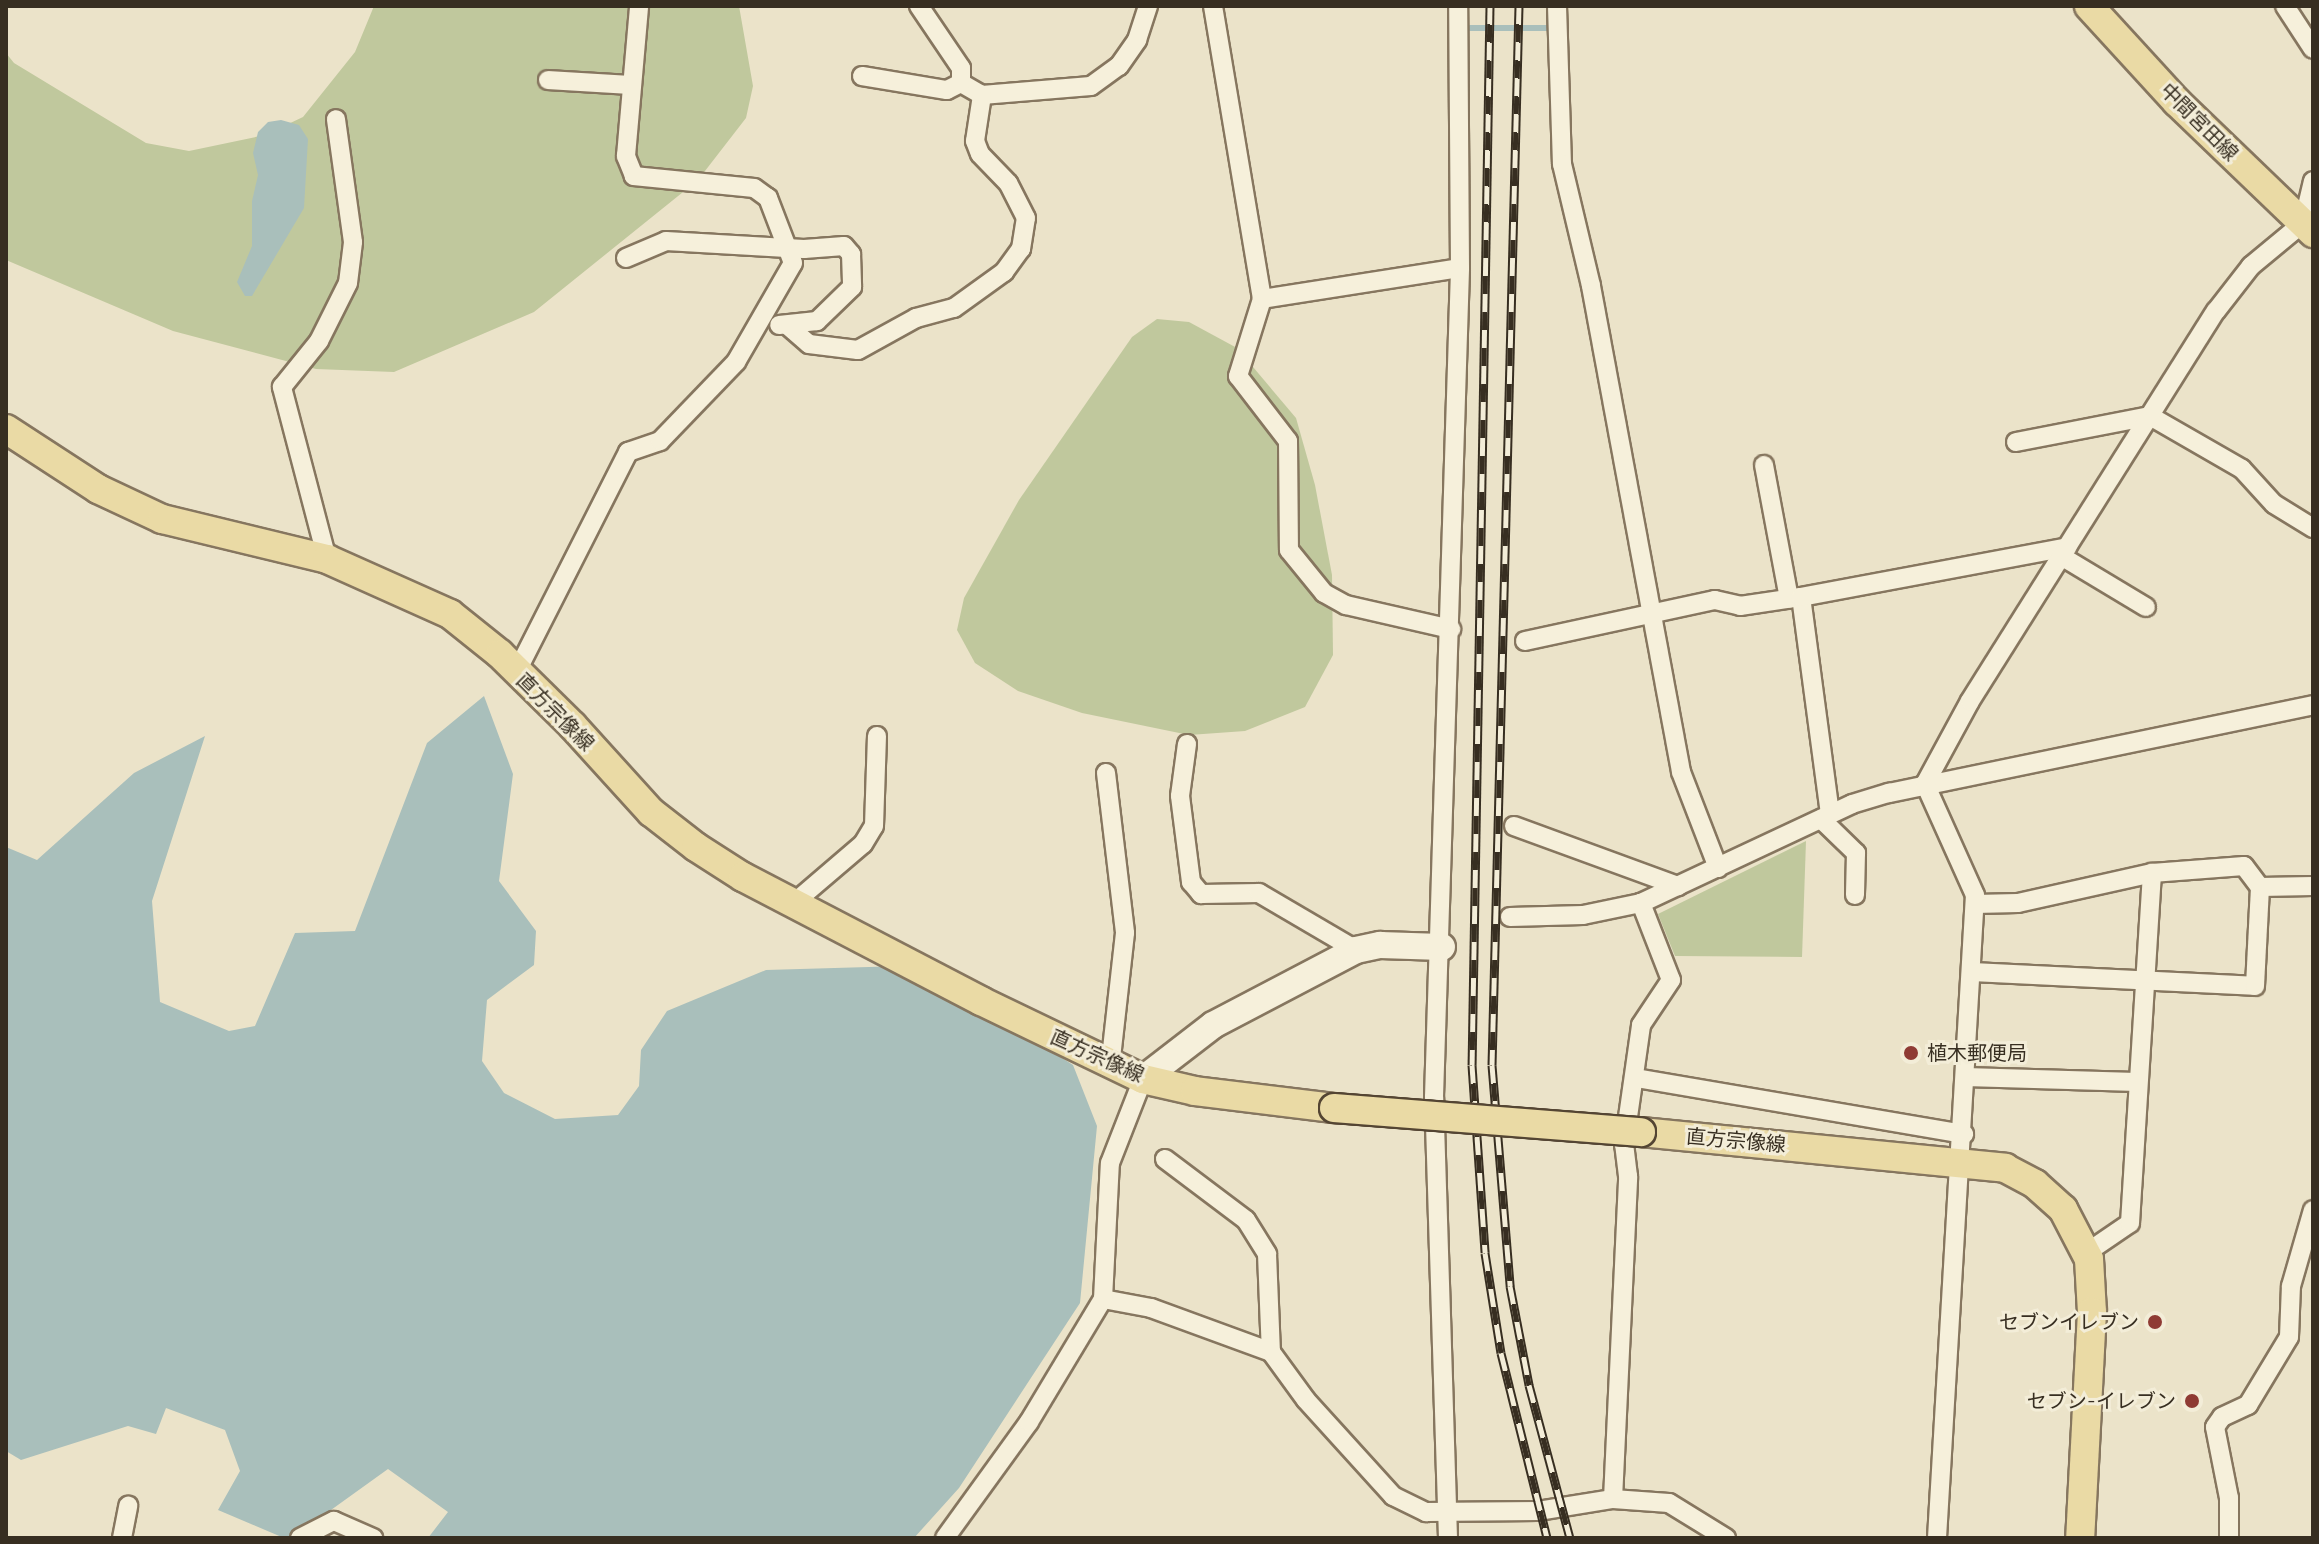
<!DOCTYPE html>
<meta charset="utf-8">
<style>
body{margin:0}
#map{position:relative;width:2319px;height:1544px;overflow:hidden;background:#ebe3c9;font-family:Bitter,"Noto Sans JP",serif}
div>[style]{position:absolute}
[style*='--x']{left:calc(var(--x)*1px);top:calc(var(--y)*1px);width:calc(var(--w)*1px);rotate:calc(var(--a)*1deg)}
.green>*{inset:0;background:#c0c89d}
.water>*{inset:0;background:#a9bfbb}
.stream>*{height:6px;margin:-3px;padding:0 3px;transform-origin:3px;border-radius:3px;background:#a9bfbb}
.roads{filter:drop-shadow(2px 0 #86765f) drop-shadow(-2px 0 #86765f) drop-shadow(0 2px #86765f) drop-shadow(0 -2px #86765f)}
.street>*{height:18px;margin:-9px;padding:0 9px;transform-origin:9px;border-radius:9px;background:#f6f0db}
.secondary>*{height:26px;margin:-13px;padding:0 13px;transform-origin:13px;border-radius:13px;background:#f6f0db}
.primary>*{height:28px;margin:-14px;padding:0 14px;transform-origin:14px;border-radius:14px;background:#eadaa5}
.rail>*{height:9px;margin-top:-4.5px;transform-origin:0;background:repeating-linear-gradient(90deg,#f3edd8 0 18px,#372e21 0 36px);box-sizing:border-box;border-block:2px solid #372e21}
.bridges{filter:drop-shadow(2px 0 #544533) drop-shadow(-2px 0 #544533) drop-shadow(0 2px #544533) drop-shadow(0 -2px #544533)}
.primary-bridge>*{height:28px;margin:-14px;padding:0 14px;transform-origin:14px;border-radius:14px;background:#eadaa5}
.dots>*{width:22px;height:22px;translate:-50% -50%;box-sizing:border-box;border:4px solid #f3edd8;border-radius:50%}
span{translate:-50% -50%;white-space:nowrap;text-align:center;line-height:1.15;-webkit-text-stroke:6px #f3edd8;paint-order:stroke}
.street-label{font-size:20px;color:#372e21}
.poi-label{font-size:20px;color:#372e21}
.left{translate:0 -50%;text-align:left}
.right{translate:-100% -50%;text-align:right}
.frame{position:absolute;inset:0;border:8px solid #372e21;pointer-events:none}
</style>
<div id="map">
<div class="green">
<i style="clip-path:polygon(374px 6px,739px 6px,753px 86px,746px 118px,698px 180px,534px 312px,394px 372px,316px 369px,173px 331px,6px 260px,6px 53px,14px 63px,146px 143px,189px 151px,265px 135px,303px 117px,355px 52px)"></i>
<i style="clip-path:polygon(1157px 319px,1189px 322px,1237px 348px,1296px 418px,1315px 485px,1332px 575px,1333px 655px,1305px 707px,1245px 731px,1189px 735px,1082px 713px,1018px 691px,975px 663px,957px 630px,964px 598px,1019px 500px,1132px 337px)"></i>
<i style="clip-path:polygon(1806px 841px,1802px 957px,1675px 956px,1658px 914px)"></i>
</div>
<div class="water">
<i style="clip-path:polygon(281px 120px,299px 125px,308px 139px,304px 208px,252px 296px,245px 296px,237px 282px,252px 246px,252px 201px,258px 175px,253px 153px,258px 132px,268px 122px)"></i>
<i style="clip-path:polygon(484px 696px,513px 774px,499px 881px,536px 931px,534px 965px,487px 1000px,482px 1061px,504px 1093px,555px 1119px,618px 1115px,639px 1086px,641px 1050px,667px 1011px,766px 970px,903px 966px,974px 1002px,1073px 1065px,1097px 1126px,1080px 1303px,959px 1488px,914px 1538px,428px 1538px,448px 1512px,388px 1469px,292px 1538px,284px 1538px,218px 1510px,240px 1471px,225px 1430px,166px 1408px,156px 1434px,128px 1426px,21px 1460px,6px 1451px,6px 847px,37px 860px,134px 773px,205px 736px,152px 901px,160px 1002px,229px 1031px,255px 1026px,295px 933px,355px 931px,427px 743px)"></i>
</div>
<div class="stream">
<i style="--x:1470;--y:28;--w:79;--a:0"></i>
<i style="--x:1549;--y:28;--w:7;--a:56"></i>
</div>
<div class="roads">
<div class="street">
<i style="--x:919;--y:6;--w:75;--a:55.9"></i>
<i style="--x:961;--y:68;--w:15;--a:90"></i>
<i style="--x:961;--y:83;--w:24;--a:30"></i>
<i style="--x:982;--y:95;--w:109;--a:-4.7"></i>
<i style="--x:1091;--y:86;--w:34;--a:-36"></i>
<i style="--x:1119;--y:66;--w:32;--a:-55"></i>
<i style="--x:1137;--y:40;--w:36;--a:-72"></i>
<i style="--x:1213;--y:6;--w:297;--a:80.5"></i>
<i style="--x:1262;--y:299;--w:81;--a:107.3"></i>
<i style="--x:1238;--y:376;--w:82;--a:52.4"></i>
<i style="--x:1288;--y:441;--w:109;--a:89.5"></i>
<i style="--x:1289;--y:550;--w:55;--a:50.9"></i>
<i style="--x:1324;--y:593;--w:25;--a:29"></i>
<i style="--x:1346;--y:605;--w:108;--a:12.9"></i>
<i style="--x:1557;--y:6;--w:158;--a:88.2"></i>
<i style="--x:1562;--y:164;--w:125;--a:76.6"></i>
<i style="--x:1591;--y:286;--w:494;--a:79.5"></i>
<i style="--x:1681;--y:772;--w:103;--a:68.9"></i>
<i style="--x:2285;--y:6;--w:51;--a:56.9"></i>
<i style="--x:862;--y:76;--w:86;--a:9.4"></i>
<i style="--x:947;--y:90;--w:16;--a:-27"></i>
<i style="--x:548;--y:80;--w:82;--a:3.5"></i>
<i style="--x:626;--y:258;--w:43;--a:-23"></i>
<i style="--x:666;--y:241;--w:138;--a:3.3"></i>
<i style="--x:804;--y:249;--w:40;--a:-4.3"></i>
<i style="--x:844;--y:246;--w:11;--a:49"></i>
<i style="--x:851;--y:254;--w:33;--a:88"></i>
<i style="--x:852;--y:287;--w:49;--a:135.8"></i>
<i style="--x:817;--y:321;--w:38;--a:174"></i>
<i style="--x:1262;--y:299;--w:200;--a:-8.9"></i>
<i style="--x:787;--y:325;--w:29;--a:41"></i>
<i style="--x:809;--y:344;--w:49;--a:7"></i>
<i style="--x:858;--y:350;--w:66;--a:-28.9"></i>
<i style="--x:916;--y:318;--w:39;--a:-15"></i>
<i style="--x:954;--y:308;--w:62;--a:-35.8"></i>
<i style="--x:1004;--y:272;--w:29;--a:-54"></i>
<i style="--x:1021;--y:249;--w:31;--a:-81"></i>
<i style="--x:1026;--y:218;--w:39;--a:-117"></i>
<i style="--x:1008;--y:183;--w:40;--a:-134"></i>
<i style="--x:980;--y:154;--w:14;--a:-111"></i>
<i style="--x:975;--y:141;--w:47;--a:-81.3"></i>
<i style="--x:2016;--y:442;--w:136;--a:-11"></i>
<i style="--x:2150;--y:416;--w:106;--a:29.9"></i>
<i style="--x:2242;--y:469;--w:47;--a:47.6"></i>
<i style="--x:2274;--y:504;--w:46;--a:31.6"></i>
<i style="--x:1764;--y:465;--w:136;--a:79.4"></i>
<i style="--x:2061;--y:556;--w:99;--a:31"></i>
<i style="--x:327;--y:559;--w:178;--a:-104.7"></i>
<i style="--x:282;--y:387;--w:59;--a:-51.2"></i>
<i style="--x:319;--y:341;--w:65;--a:-63.4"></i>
<i style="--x:348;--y:283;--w:41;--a:-83"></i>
<i style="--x:353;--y:242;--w:124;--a:-97.9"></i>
<i style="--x:1525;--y:641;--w:194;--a:-12.2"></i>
<i style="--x:1715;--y:600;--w:26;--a:13"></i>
<i style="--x:1740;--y:606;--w:62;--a:-8.4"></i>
<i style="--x:516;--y:673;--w:248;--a:-63.1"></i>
<i style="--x:628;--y:452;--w:34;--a:-19"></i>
<i style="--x:660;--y:441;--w:110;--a:-46.1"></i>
<i style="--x:736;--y:362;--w:114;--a:-60.1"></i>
<i style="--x:793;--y:263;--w:70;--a:-111"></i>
<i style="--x:768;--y:198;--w:17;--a:-144"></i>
<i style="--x:754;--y:188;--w:121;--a:-174.3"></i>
<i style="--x:634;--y:176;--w:22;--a:-112"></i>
<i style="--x:626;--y:156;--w:151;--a:-85"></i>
<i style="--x:1187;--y:744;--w:52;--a:97.7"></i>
<i style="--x:1180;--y:796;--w:87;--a:82.7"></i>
<i style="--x:1191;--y:882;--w:16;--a:50"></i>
<i style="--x:1201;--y:894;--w:58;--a:-1"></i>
<i style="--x:1259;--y:893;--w:113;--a:30.4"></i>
<i style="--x:1106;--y:773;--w:161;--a:83.2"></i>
<i style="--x:1125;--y:933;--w:134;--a:96.4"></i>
<i style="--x:1830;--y:814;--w:219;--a:-97.6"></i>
<i style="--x:1801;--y:597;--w:271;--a:-10.6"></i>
<i style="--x:1821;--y:819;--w:49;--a:44.2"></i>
<i style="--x:1856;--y:853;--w:42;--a:91.4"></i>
<i style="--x:1514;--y:826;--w:175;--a:20.1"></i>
<i style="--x:795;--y:902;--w:89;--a:-40.5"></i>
<i style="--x:863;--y:844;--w:21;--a:-59"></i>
<i style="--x:874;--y:826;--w:90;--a:-88.1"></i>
<i style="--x:1975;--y:904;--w:43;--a:-1.3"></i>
<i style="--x:2018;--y:903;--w:137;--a:-12.6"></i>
<i style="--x:1510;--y:917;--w:73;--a:-1.6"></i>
<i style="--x:1583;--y:915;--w:59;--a:-11.7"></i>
<i style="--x:1641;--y:903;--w:233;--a:-25.1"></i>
<i style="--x:1852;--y:804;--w:39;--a:-17"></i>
<i style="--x:1889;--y:793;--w:433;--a:-11.7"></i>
<i style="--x:1971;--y:972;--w:284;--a:2.8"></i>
<i style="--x:2255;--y:986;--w:99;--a:-87.1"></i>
<i style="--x:1965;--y:1077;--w:173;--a:1.7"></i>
<i style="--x:1636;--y:1078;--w:333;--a:9.7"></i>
<i style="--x:1165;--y:1159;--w:101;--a:37"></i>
<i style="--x:1246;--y:1220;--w:40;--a:58"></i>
<i style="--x:1267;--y:1254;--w:98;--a:87.7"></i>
<i style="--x:2086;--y:1253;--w:53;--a:-34.3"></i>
<i style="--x:2130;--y:1223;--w:351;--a:-86.4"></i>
<i style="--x:2152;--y:873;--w:92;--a:-4.4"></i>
<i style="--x:2244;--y:866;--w:26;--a:53"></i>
<i style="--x:2260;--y:887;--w:53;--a:-1.1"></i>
<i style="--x:1103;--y:1299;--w:49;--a:10.6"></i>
<i style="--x:1151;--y:1308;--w:128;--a:20.1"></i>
<i style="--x:1271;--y:1352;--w:59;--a:53.9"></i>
<i style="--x:1306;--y:1400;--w:130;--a:47.8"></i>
<i style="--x:1393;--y:1496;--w:37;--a:26"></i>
<i style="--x:1426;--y:1512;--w:112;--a:-0.5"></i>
<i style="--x:1538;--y:1511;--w:76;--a:-9.1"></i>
<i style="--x:1613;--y:1499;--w:56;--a:4.1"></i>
<i style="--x:1669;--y:1503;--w:67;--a:31.6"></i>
<i style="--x:1613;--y:1499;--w:323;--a:-87.3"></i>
<i style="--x:1628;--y:1176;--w:31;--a:-97"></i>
<i style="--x:1624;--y:1145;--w:121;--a:-81.9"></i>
<i style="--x:1641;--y:1025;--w:54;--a:-56.3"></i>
<i style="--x:1671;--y:980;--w:83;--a:-111.3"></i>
<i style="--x:122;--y:1538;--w:33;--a:-79"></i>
<i style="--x:300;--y:1538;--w:38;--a:-27"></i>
<i style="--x:334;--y:1521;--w:43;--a:23.6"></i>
<i style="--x:945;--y:1538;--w:143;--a:-54.1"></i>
<i style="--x:1029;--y:1422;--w:144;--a:-59"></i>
<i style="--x:1103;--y:1299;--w:136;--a:-87.1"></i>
<i style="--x:1110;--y:1163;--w:90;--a:-68.6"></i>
<i style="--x:1448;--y:1538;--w:441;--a:-91.8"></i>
<i style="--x:1434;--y:1097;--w:829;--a:-88.2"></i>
<i style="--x:1460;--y:268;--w:262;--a:-90.4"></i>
<i style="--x:1937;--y:1538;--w:644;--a:-86.62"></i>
<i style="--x:1975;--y:895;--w:122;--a:-114.2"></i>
<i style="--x:1925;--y:784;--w:94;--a:-61.5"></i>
<i style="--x:1970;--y:701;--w:461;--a:-57.8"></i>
<i style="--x:2216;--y:311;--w:57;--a:-52.1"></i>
<i style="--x:2251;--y:266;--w:67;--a:-39.6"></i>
<i style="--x:2303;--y:223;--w:43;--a:-76.6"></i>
<i style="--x:2229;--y:1538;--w:40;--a:-90"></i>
<i style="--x:2229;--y:1498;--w:72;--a:-101.2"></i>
<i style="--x:2215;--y:1427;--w:12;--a:-55"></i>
<i style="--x:2222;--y:1417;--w:29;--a:-25"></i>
<i style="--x:2248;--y:1405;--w:79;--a:-58.9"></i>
<i style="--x:2289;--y:1337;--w:51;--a:-87.8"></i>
<i style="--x:2291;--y:1286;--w:79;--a:-73.9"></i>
</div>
<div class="secondary">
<i style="--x:1143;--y:1079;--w:88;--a:-37.6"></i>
<i style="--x:1213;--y:1025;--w:161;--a:-27.7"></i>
<i style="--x:1356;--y:950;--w:25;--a:-12"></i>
<i style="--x:1380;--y:945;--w:62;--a:1.8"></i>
</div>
<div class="primary">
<i style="--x:2089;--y:6;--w:130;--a:47.5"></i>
<i style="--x:2177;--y:102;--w:189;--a:43.9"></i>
<i style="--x:6;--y:429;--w:110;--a:33.1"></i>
<i style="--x:98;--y:489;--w:71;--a:25.1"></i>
<i style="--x:162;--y:519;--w:170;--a:13.6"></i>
<i style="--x:327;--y:559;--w:135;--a:24.1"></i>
<i style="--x:450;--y:614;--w:64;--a:38.7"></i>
<i style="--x:500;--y:654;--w:101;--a:44.6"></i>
<i style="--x:572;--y:725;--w:118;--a:47.8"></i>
<i style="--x:651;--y:812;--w:57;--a:37.9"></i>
<i style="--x:696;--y:847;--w:56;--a:32.6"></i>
<i style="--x:743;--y:877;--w:268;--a:27.5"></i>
<i style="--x:981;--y:1001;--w:180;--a:25.7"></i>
<i style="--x:1143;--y:1079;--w:53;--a:13"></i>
<i style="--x:1195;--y:1091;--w:140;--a:7"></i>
<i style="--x:1641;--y:1132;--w:366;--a:5.6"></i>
<i style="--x:2005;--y:1168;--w:34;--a:28"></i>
<i style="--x:2035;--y:1184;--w:38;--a:42"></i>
<i style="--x:2063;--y:1209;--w:56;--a:62.5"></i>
<i style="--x:2089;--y:1259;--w:53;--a:86.8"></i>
<i style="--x:2092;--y:1312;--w:226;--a:93"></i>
</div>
</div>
<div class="rail">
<i style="--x:1490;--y:6;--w:1059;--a:90.97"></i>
<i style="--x:1472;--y:1065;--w:188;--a:86"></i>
<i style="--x:1485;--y:1253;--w:101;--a:80.9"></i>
<i style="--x:1501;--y:1353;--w:191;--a:76"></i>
<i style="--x:1519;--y:6;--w:1059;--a:91.46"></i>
<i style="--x:1492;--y:1065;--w:222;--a:85.3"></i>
<i style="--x:1510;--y:1286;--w:101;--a:79.1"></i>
<i style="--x:1529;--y:1385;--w:158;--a:75"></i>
</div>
<div class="bridges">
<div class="primary-bridge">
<i style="--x:1334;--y:1108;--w:308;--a:4.5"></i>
</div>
</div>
<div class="dots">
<i style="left:1911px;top:1053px;background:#8f3b34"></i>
<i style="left:2155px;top:1322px;background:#8f3b34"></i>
<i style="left:2192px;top:1401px;background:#8f3b34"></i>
</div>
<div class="street-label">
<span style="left:2199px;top:122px;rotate:45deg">中間宮田線</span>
<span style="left:555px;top:712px;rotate:45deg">直方宗像線</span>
<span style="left:1097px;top:1056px;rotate:24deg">直方宗像線</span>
<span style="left:1736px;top:1141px;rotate:5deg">直方宗像線</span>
</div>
<div class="poi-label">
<span class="left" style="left:1927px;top:1053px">植木郵便局</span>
<span class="right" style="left:2139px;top:1322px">セブンイレブン</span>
<span class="right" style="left:2176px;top:1401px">セブン-イレブン</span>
</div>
<div class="frame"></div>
</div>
